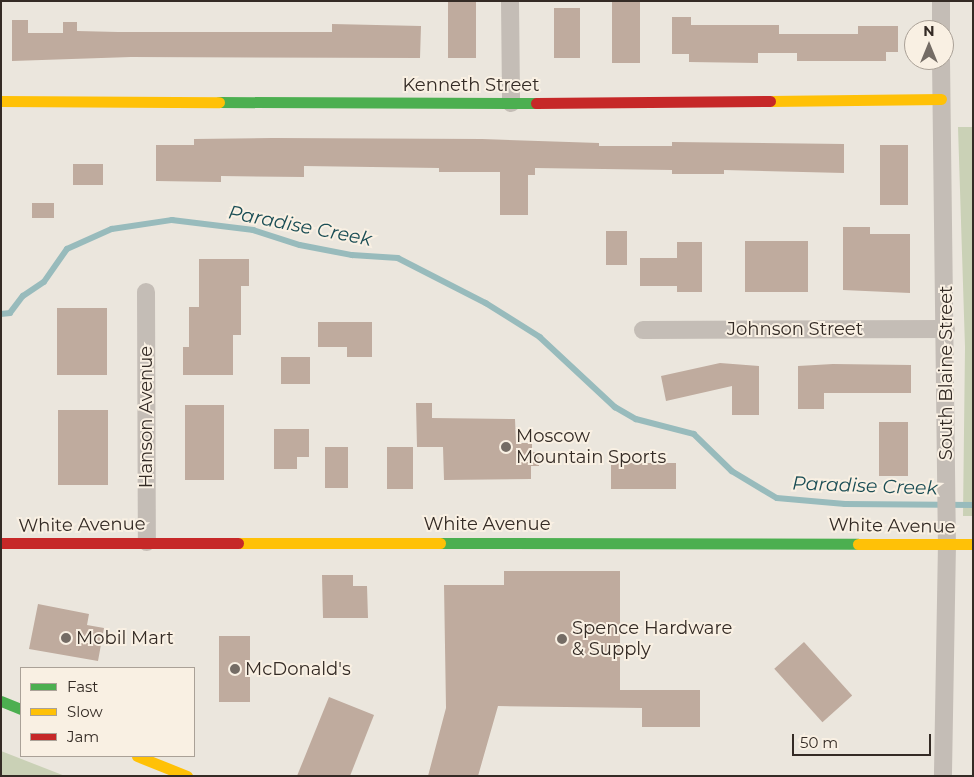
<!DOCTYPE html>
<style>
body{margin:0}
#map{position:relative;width:974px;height:777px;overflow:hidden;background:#ebe6dd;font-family:Montserrat,sans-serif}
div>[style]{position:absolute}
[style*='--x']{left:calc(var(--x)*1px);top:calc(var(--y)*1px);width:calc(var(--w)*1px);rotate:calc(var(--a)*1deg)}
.green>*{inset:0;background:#cad1b6}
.stream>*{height:5.5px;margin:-2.75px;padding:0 2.75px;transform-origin:2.75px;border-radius:2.75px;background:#98bbbc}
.building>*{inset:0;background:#bfab9e;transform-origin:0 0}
.street>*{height:18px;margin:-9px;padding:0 9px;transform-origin:9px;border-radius:9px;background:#c4bdb6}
.fast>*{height:11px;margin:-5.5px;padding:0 5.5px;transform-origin:5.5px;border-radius:5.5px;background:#4caf50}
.slow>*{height:11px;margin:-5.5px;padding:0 5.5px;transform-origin:5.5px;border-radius:5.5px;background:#ffc107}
.jam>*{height:11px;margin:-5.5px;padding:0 5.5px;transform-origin:5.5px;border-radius:5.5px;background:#c62828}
.dots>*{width:14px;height:14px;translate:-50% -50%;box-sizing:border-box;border:2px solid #f9f0e3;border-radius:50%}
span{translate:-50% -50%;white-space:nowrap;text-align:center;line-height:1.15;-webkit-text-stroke:4px #f9f0e3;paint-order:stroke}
.street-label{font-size:18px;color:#342b25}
.poi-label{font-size:18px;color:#342b25}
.left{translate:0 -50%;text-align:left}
.water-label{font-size:19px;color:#1a4d55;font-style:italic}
.frame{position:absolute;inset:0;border:2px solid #342b25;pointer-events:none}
.legend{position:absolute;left:20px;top:667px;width:175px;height:90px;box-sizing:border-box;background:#f9f0e3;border:1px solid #aaa197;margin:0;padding:6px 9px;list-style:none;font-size:15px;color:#342b25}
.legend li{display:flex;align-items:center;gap:10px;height:25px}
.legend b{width:25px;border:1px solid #aaa197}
.north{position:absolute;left:904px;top:20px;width:50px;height:50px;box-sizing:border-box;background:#f9f0e3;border:1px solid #aaa197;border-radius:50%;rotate:0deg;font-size:14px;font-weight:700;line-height:20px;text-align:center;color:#342b25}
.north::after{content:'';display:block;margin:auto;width:18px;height:22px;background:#746c65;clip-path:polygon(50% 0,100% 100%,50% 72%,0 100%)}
.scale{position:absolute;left:792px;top:734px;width:139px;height:22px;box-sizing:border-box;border:2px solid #342b25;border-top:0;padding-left:6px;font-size:15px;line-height:18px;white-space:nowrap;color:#342b25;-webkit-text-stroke:4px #f9f0e3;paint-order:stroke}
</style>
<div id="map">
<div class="green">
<i style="clip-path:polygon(958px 127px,973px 127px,973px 516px,963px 516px,965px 347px)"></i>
<i style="clip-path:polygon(1px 751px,65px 776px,1px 776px)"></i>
</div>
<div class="stream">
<i style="--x:1;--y:314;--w:9;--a:-6"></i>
<i style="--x:10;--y:313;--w:21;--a:-53"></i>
<i style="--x:23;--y:296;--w:25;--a:-34"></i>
<i style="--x:44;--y:282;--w:40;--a:-55.1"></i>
<i style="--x:67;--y:249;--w:49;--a:-24"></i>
<i style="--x:112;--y:229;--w:61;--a:-8.5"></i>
<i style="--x:172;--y:220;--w:82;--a:7"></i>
<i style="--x:253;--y:230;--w:49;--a:17.7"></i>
<i style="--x:300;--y:245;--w:53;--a:10.9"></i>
<i style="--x:352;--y:255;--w:46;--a:3.7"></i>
<i style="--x:398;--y:258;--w:99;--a:27.1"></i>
<i style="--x:486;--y:303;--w:64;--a:32.2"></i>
<i style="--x:540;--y:337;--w:103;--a:43"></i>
<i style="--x:615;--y:407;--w:24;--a:30"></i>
<i style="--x:636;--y:419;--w:60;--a:14.5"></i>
<i style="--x:694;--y:434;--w:53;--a:44.2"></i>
<i style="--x:732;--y:471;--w:52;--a:31"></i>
<i style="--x:777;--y:498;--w:68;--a:5"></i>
<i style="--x:845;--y:504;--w:128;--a:0.4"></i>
</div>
<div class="building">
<i style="left:448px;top:1px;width:28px;height:57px"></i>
<i style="left:612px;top:1px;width:28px;height:62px"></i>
<i style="left:554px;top:8px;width:26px;height:50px"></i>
<i style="clip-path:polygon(672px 17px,691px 17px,691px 25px,779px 25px,779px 34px,858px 34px,858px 26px,898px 26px,898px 52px,886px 52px,886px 61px,797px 61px,797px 53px,758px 53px,758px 63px,689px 62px,689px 54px,672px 54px)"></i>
<i style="clip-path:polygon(12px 20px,28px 20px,28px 33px,63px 33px,63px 22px,77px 22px,77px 31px,118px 32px,332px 32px,332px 24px,421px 26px,420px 58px,131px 57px,12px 61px)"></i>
<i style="clip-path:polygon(273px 138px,482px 139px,599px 143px,599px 146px,672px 146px,672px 142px,844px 144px,844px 173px,724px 170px,724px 174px,672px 174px,672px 170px,535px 168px,535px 175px,528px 175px,528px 215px,500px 215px,500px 172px,439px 172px,439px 168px,304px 166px,304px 177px,221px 176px,221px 182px,156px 181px,156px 145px,194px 145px,194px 139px)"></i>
<i style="left:880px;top:145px;width:28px;height:60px"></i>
<i style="left:73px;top:164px;width:30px;height:21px"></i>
<i style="left:32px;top:203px;width:22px;height:15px"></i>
<i style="clip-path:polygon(843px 227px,870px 227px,870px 234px,910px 234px,910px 293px,843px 290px)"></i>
<i style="left:606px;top:231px;width:21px;height:34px"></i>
<i style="left:808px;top:241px;width:51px;height:63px;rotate:90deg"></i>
<i style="clip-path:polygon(677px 242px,702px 242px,702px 292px,677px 292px,677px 286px,640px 286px,640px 258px,677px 258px)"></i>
<i style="clip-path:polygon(199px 259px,249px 259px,249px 286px,241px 286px,241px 335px,233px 335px,233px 375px,183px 375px,183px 347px,189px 347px,189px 307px,199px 307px)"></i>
<i style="left:57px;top:308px;width:50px;height:67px"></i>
<i style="clip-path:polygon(318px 322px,372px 322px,372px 357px,347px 357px,347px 347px,318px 347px)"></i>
<i style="left:281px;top:357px;width:29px;height:27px"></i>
<i style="clip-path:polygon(720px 363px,759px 366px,759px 415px,732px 415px,732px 386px,666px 401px,661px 376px)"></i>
<i style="clip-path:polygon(833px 364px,911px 365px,911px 393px,824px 393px,824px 409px,798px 409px,798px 366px)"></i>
<i style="clip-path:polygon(416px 403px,432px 403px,432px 418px,515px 419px,516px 443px,532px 443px,532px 452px,538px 452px,539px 466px,531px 466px,531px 479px,444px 480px,443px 447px,417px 447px)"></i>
<i style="left:185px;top:405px;width:39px;height:75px"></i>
<i style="left:58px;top:410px;width:50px;height:75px"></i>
<i style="left:879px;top:422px;width:29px;height:54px"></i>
<i style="clip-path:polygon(274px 429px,309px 429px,309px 457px,297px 457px,297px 469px,274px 469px)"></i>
<i style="left:325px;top:447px;width:23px;height:41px"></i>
<i style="left:387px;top:447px;width:26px;height:42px"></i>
<i style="left:611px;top:463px;width:65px;height:26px"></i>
<i style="clip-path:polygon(504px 571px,620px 571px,620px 690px,700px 690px,700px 727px,642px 727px,642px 708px,498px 706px,478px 776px,428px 776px,446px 708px,444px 585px,504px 585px)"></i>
<i style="clip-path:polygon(322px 575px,353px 575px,353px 586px,367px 586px,368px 618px,323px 618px)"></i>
<i style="clip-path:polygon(38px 604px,89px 614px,87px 625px,104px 628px,98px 661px,29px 649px)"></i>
<i style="left:219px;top:636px;width:31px;height:66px"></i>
<i style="left:804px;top:642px;width:72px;height:40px;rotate:48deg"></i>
<i style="clip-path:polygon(329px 697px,374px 715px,350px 776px,297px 776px)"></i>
</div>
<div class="street">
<i style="--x:510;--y:1;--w:102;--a:89.4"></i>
<i style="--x:941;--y:30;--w:29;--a:-90"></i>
<i style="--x:941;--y:60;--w:483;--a:89.3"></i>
<i style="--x:947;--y:543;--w:233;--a:91"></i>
<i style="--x:146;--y:292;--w:250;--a:89.8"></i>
<i style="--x:643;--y:330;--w:303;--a:-0.2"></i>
</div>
<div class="fast">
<i style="--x:219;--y:102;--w:317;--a:0.2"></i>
<i style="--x:440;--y:543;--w:418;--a:0.1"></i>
<i style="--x:1;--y:701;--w:22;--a:22"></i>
</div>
<div class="slow">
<i style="--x:1;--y:101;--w:218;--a:0.3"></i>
<i style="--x:770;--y:101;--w:171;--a:-0.7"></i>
<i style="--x:238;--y:543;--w:202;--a:0"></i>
<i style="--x:858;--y:544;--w:115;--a:0"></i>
<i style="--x:137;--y:756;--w:54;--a:21.8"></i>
</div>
<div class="jam">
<i style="--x:536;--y:103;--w:234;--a:-0.5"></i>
<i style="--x:1;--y:543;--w:237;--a:0"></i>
</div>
<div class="dots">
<i style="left:506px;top:447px;background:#746c65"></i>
<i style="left:66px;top:638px;background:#746c65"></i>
<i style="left:562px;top:639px;background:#746c65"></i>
<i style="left:235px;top:669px;background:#746c65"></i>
</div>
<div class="street-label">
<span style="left:471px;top:85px">Kenneth Street</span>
<span style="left:795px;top:329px">Johnson Street</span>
<span style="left:946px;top:373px;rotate:-90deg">South Blaine Street</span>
<span style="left:146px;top:417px;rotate:-90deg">Hanson Avenue</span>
<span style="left:487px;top:524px">White Avenue</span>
<span style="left:82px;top:525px;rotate:-1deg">White Avenue</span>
<span style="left:892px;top:526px;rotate:1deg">White Avenue</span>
</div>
<div class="poi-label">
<span class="left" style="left:516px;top:447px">Moscow<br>Mountain Sports</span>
<span class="left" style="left:572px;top:639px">Spence Hardware<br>&amp; Supply</span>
<span class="left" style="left:76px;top:638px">Mobil Mart</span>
<span class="left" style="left:245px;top:669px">McDonald's</span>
</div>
<div class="water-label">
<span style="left:300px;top:226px;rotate:11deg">Paradise Creek</span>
<span style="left:865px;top:486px;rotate:2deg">Paradise Creek</span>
</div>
<div class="frame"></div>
<ul class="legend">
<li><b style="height:6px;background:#4caf50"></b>Fast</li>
<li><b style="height:6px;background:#ffc107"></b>Slow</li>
<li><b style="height:6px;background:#c62828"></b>Jam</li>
</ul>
<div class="north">N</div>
<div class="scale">50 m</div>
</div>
